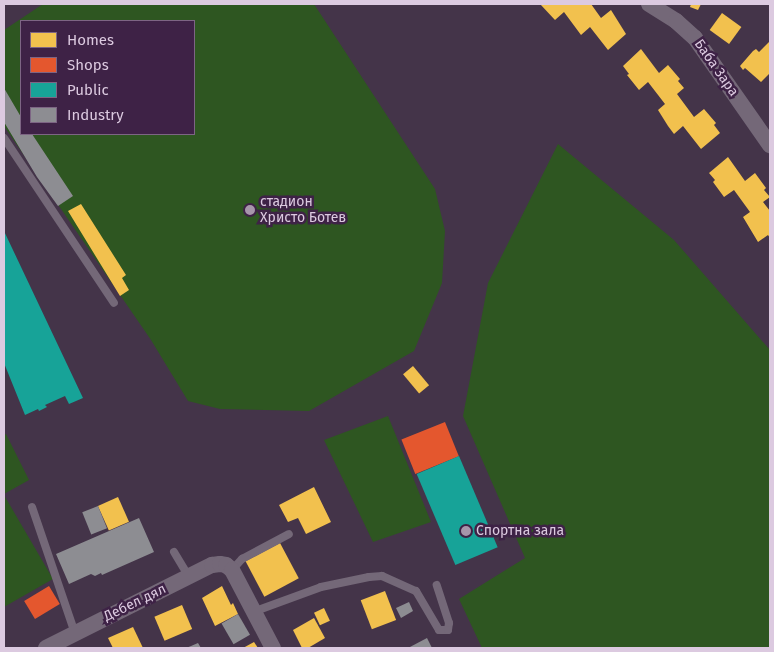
<!DOCTYPE html>
<meta charset="utf-8">
<style>
body{margin:0}
#map{position:relative;width:774px;height:652px;overflow:hidden;background:#443449;font-family:"Fira Sans",sans-serif}
div>[style]{position:absolute}
[style*='--x']{left:calc(var(--x)*1px);top:calc(var(--y)*1px);width:calc(var(--w)*1px);rotate:calc(var(--a)*1deg)}
.green>*{inset:0;background:#2e5621}
.homes>*{inset:0;background:#f2c14e;transform-origin:0 0}
.shops>*{inset:0;background:#e4572e;transform-origin:0 0}
.public>*{inset:0;background:#17a398;transform-origin:0 0}
.industry>*{inset:0;background:#8d8d92;transform-origin:0 0}
.lane>*{height:8px;margin:-4px;padding:0 4px;transform-origin:4px;border-radius:4px;background:#746878}
.street>*{height:16px;margin:-8px;padding:0 8px;transform-origin:8px;border-radius:8px;background:#746878}
.dots>*{width:14px;height:14px;translate:-50% -50%;box-sizing:border-box;border:2px solid #3e2246;border-radius:50%}
span{translate:-50% -50%;white-space:nowrap;text-align:center;line-height:1.15;-webkit-text-stroke:5px #3e2246;paint-order:stroke}
.street-label{font-size:14px;color:#dccae0}
.poi-label{font-size:14px;color:#dccae0}
.left{translate:0 -50%;text-align:left}
.frame{position:absolute;inset:0;border:5px solid #dccae0;pointer-events:none}
.legend{position:absolute;left:20px;top:20px;width:175px;height:115px;box-sizing:border-box;background:#3e2246;border:1px solid #7d6584;margin:0;padding:6px 9px;list-style:none;font-size:15px;color:#dccae0}
.legend li{display:flex;align-items:center;gap:10px;height:25px}
.legend b{width:25px;border:1px solid #7d6584}
</style>
<div id="map">
<div class="green">
<i style="clip-path:polygon(evenodd,43px 4px,314px 4px,435px 189px,445px 231px,442px 283px,414px 351px,309px 411px,220px 409px,188px 401px,151px 340px,4px 126px,4px 30px,43px 4px,21px 21px,194px 21px,194px 134px,21px 134px,21px 21px)"></i>
<i style="clip-path:polygon(558px 144px,674px 240px,770px 350px,770px 648px,482px 648px,459px 599px,525px 558px,463px 416px,488px 283px)"></i>
<i style="clip-path:polygon(388px 416px,431px 522px,373px 542px,324px 440px)"></i>
<i style="clip-path:polygon(6px 434px,29px 480px,4px 494px,4px 435px)"></i>
<i style="clip-path:polygon(4px 495px,53px 579px,4px 607px)"></i>
</div>
<div class="homes">
<i style="clip-path:polygon(540px 4px,591px 4px,601px 18px,611px 10px,626px 34px,608px 50px,590px 27px,581px 35px,564px 12px,555px 20px)"></i>
<i style="clip-path:polygon(691px 4px,701px 4px,698px 10px,690px 7px)"></i>
<i style="left:722px;top:13px;width:24px;height:21px;rotate:36deg"></i>
<i style="clip-path:polygon(770px 41px,770px 73px,761px 82px,745px 68px,743px 70px,740px 66px,753px 51px,756px 49px,759px 52px)"></i>
<i style="clip-path:polygon(641px 49px,659px 73px,668px 65px,680px 79px,678px 81px,684px 88px,677px 94px,694px 117px,704px 109px,716px 123px,714px 125px,720px 133px,701px 149px,683px 126px,674px 134px,668px 126px,658px 110px,665px 104px,648px 82px,639px 90px,627px 75px,629px 74px,623px 66px)"></i>
<i style="clip-path:polygon(728px 157px,745px 181px,755px 173px,766px 188px,764px 190px,770px 197px,763px 202px,770px 211px,770px 238px,768px 235px,758px 242px,743px 217px,750px 212px,734px 190px,724px 197px,713px 182px,715px 180px,709px 173px)"></i>
<i style="clip-path:polygon(81px 204px,126px 275px,122px 278px,129px 290px,120px 296px,68px 211px)"></i>
<i style="left:413px;top:366px;width:25px;height:13px;rotate:50deg"></i>
<i style="clip-path:polygon(314px 487px,331px 522px,306px 534px,298px 518px,288px 522px,279px 505px)"></i>
<i style="left:118px;top:497px;width:27px;height:22px;rotate:66deg"></i>
<i style="left:280px;top:543px;width:40px;height:39px;rotate:62deg"></i>
<i style="clip-path:polygon(222px 586px,231px 605px,233px 603px,238px 614px,215px 626px,202px 598px)"></i>
<i style="left:385px;top:591px;width:31px;height:26px;rotate:69deg"></i>
<i style="left:182px;top:605px;width:26px;height:30px;rotate:67deg"></i>
<i style="left:324px;top:608px;width:14px;height:11px;rotate:65deg"></i>
<i style="clip-path:polygon(314px 618px,325px 638px,308px 648px,302px 648px,293px 630px)"></i>
<i style="clip-path:polygon(133px 627px,143px 648px,113px 648px,108px 638px)"></i>
<i style="clip-path:polygon(254px 642px,258px 648px,243px 648px)"></i>
</div>
<div class="shops">
<i style="left:445px;top:422px;width:37px;height:47px;rotate:68deg"></i>
<i style="left:49px;top:586px;width:21px;height:29px;rotate:59deg"></i>
</div>
<div class="public">
<i style="clip-path:polygon(4px 231px,83px 398px,69px 404px,65px 396px,45px 405px,47px 407px,39px 411px,38px 409px,25px 415px,4px 363px)"></i>
<i style="left:459px;top:456px;width:99px;height:46px;rotate:67deg"></i>
</div>
<div class="industry">
<i style="clip-path:polygon(4px 88px,21px 117px,21px 134px,32px 134px,73px 196px,58px 206px,37px 177px,4px 122px)"></i>
<i style="left:98px;top:506px;width:24px;height:17px;rotate:68deg"></i>
<i style="clip-path:polygon(139px 518px,154px 552px,102px 575px,101px 573px,95px 576px,91px 574px,69px 584px,56px 554px)"></i>
<i style="clip-path:polygon(409px 602px,413px 611px,401px 618px,396px 608px)"></i>
<i style="left:238px;top:614px;width:24px;height:19px;rotate:60deg"></i>
<i style="clip-path:polygon(427px 638px,432px 648px,408px 648px)"></i>
<i style="clip-path:polygon(198px 643px,201px 648px,186px 648px,191px 646px)"></i>
</div>
<div class="lane">
<i style="--x:4;--y:138;--w:198;--a:56.3"></i>
<i style="--x:32;--y:507;--w:133;--a:71.2"></i>
<i style="--x:174;--y:552;--w:29;--a:59"></i>
<i style="--x:232;--y:570;--w:15;--a:-48"></i>
<i style="--x:242;--y:559;--w:53;--a:-28"></i>
<i style="--x:253;--y:612;--w:72;--a:-20.2"></i>
<i style="--x:321;--y:587;--w:49;--a:-11.8"></i>
<i style="--x:369;--y:577;--w:13;--a:-4"></i>
<i style="--x:382;--y:576;--w:37;--a:24"></i>
<i style="--x:416;--y:591;--w:45;--a:59.5"></i>
<i style="--x:439;--y:630;--w:9;--a:0"></i>
<i style="--x:448;--y:630;--w:7;--a:-82"></i>
<i style="--x:449;--y:623;--w:40;--a:-108"></i>
</div>
<div class="street">
<i style="--x:649;--y:4;--w:32;--a:32"></i>
<i style="--x:676;--y:21;--w:25;--a:42"></i>
<i style="--x:695;--y:38;--w:131;--a:55"></i>
<i style="--x:46;--y:648;--w:186;--a:-26.6"></i>
<i style="--x:212;--y:565;--w:8;--a:-7"></i>
<i style="--x:220;--y:564;--w:6;--a:9"></i>
<i style="--x:226;--y:565;--w:8;--a:40"></i>
<i style="--x:232;--y:570;--w:88;--a:62.3"></i>
</div>
<div class="dots">
<i style="left:250px;top:210px;background:#a796ab"></i>
<i style="left:466px;top:531px;background:#a796ab"></i>
</div>
<div class="street-label">
<span style="left:716px;top:68px;rotate:55deg">Баба Зара</span>
<span style="left:135px;top:603px;rotate:-26deg">Дебел дял</span>
</div>
<div class="poi-label">
<span class="left" style="left:260px;top:210px">стадион<br>Христо Ботев</span>
<span class="left" style="left:476px;top:531px">Спортна зала</span>
</div>
<div class="frame"></div>
<ul class="legend">
<li><b style="height:14px;background:#f2c14e"></b>Homes</li>
<li><b style="height:14px;background:#e4572e"></b>Shops</li>
<li><b style="height:14px;background:#17a398"></b>Public</li>
<li><b style="height:14px;background:#8d8d92"></b>Industry</li>
</ul>
</div>
